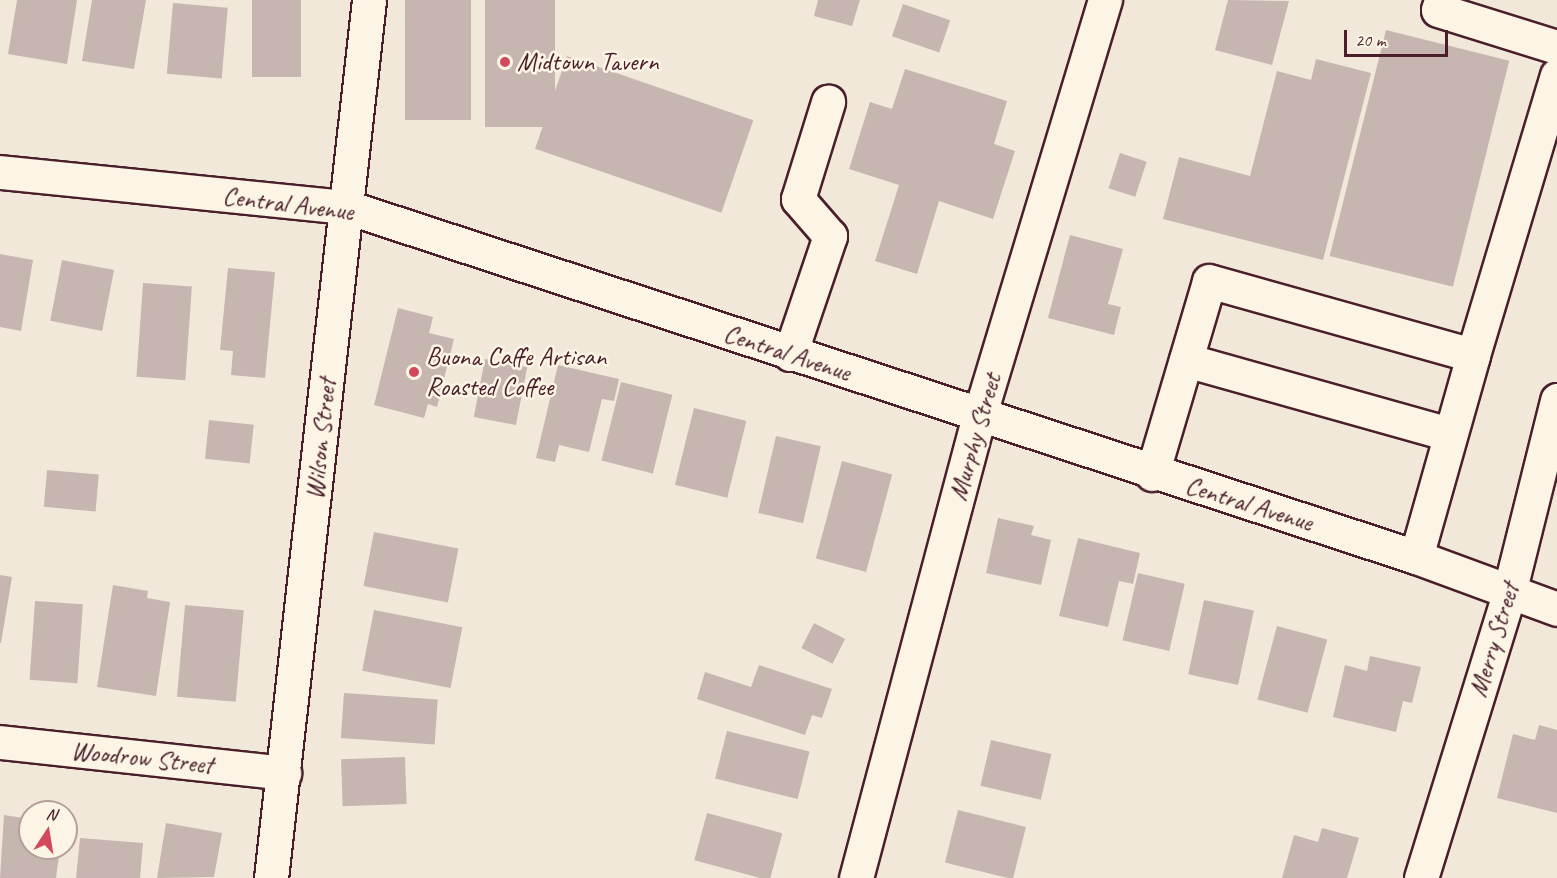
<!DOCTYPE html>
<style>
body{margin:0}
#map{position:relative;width:1557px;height:878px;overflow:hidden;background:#f1e8da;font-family:Caveat,sans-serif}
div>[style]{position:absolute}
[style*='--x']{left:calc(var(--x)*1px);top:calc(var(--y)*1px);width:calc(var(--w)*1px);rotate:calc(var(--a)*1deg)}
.building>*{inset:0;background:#c7b6af;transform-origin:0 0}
.roads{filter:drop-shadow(2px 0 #4a1f2b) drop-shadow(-2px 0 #4a1f2b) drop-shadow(0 2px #4a1f2b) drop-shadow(0 -2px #4a1f2b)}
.minor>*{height:33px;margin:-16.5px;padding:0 16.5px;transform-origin:16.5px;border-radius:16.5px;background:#fcf5e5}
.major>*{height:33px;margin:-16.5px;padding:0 16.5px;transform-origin:16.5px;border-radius:16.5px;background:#fcf5e5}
.dots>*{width:16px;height:16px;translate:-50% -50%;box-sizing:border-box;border:3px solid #fcf5e5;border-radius:50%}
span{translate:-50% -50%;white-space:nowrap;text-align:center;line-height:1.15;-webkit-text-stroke:5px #fcf5e5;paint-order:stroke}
.poi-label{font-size:26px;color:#4a1f2b}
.left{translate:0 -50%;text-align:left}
.street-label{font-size:26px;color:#4a1f2b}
.north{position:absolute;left:18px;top:800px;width:60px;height:60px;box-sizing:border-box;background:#fcf5e5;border:2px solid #b59f9b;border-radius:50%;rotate:12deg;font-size:16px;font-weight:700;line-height:24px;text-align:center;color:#4a1f2b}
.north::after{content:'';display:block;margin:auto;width:21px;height:27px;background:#d1495b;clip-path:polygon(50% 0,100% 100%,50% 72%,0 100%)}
.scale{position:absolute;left:1344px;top:30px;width:104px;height:27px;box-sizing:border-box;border:3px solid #4a1f2b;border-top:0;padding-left:8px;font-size:18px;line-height:21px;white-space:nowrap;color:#4a1f2b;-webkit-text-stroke:4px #fcf5e5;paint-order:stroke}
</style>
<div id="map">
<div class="building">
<i style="clip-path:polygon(17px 0,77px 0,67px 64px,8px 54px)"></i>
<i style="clip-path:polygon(92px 0,146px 0,134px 69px,82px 61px)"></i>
<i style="left:252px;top:0;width:49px;height:77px"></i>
<i style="left:405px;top:0;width:66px;height:120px"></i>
<i style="left:485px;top:0;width:70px;height:127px"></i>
<i style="clip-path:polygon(818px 0,860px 0,852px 26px,814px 16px)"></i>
<i style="clip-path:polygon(1228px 0,1289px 1px,1272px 65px,1215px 50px)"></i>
<i style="left:173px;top:3px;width:55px;height:71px;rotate:5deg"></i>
<i style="left:903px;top:4px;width:50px;height:34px;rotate:19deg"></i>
<i style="left:1386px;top:30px;width:127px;height:233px;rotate:14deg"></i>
<i style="left:567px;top:56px;width:197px;height:98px;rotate:19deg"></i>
<i style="clip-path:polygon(1316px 59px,1371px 73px,1323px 260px,1163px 219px,1179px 157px,1250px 176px,1277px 71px,1311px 80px)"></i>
<i style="clip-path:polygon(905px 69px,1007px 101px,994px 144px,1015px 151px,993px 219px,939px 201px,917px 274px,875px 261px,899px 185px,849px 169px,870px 102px,892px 109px)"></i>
<i style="left:1120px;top:153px;width:28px;height:37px;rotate:18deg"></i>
<i style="clip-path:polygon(1070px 235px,1123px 249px,1108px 304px,1121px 307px,1114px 335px,1048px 318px)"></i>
<i style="clip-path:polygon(0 254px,33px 260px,21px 331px,0 327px)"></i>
<i style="left:62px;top:260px;width:53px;height:62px;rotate:11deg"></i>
<i style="clip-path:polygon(228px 268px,275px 272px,265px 378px,231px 375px,233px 351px,220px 350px)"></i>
<i style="left:143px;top:283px;width:49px;height:94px;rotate:4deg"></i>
<i style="clip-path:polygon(398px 308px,433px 317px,429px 333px,454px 339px,437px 407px,428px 404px,424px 418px,374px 405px)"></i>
<i style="left:485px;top:359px;width:43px;height:59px;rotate:11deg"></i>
<i style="clip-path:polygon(558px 365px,619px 379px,614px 401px,602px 399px,589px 452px,559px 445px,555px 462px,536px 458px)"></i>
<i style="left:621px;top:382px;width:53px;height:81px;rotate:14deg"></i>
<i style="left:694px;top:408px;width:54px;height:79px;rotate:14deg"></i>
<i style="left:209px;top:420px;width:45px;height:39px;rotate:6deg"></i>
<i style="left:776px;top:436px;width:46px;height:79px;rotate:13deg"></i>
<i style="left:842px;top:461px;width:52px;height:101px;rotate:15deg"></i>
<i style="left:47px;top:470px;width:52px;height:37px;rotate:5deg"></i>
<i style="clip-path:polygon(998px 518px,1034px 526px,1031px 535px,1051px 540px,1041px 585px,986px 573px)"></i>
<i style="left:374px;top:532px;width:86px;height:55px;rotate:11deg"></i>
<i style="clip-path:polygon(1078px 538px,1140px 553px,1133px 584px,1119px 581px,1108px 627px,1059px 616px)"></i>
<i style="left:1138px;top:573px;width:48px;height:69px;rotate:13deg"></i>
<i style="clip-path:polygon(0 575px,12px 577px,1px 643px,0 643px)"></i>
<i style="clip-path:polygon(113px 585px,148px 591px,147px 598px,170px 602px,156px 696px,97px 687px)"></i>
<i style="left:1204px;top:600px;width:51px;height:76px;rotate:12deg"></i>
<i style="left:35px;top:601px;width:48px;height:79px;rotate:4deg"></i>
<i style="left:185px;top:605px;width:59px;height:92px;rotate:5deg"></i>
<i style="left:374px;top:610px;width:90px;height:62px;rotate:11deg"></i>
<i style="left:814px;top:623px;width:35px;height:28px;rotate:27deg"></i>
<i style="left:1277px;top:626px;width:52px;height:76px;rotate:15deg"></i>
<i style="clip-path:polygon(1370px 656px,1421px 667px,1412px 703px,1403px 701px,1396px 732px,1333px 717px,1345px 665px,1367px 671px)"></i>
<i style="clip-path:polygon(759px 665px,832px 689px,822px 718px,812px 715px,805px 735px,697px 699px,705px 672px,751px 687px)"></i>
<i style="left:344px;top:693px;width:94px;height:45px;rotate:4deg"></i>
<i style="clip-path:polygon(1539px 725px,1557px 730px,1557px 813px,1497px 798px,1513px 734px,1535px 740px)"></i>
<i style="left:727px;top:731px;width:85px;height:49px;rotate:14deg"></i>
<i style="left:991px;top:740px;width:62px;height:47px;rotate:13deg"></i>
<i style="left:405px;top:757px;width:47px;height:64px;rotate:88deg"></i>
<i style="clip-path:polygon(38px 807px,60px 811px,60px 812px,37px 812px)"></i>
<i style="left:958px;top:810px;width:70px;height:54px;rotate:14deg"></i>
<i style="left:707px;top:813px;width:78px;height:49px;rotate:15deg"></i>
<i style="clip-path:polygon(4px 815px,30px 819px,30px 848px,60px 848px,56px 878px,0 878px)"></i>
<i style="clip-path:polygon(166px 823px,222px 833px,214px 877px,157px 878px)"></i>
<i style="clip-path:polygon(1322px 828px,1359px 838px,1347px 878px,1282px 878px,1294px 835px,1318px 842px)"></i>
<i style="clip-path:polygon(80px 838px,143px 843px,140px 878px,76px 878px)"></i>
</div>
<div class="roads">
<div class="minor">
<i style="--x:1441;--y:0;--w:10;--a:107"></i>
<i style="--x:1438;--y:10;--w:125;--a:17.3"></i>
<i style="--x:790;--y:354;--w:125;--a:-71.3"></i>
<i style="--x:830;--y:236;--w:49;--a:-130.9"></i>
<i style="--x:798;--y:199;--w:102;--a:-72.8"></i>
<i style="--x:1186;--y:360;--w:274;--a:15.7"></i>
<i style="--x:1152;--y:474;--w:201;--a:-73.5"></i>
<i style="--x:1209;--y:281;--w:274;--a:15.7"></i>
<i style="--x:1473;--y:355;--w:292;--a:-73.3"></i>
<i style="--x:1416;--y:557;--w:210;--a:-74.2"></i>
<i style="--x:0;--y:742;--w:286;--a:6.2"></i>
<i style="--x:271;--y:878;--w:883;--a:-83.63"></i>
<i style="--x:856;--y:878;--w:477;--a:-75.1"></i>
<i style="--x:979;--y:417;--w:436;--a:-73.2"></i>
<i style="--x:1421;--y:878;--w:298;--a:-72.8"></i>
<i style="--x:1509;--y:593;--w:199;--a:-76"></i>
</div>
<div class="major">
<i style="--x:0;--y:172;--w:349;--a:5.8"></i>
<i style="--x:347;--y:207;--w:1125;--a:18.13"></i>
<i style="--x:1416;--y:557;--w:150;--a:20.2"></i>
</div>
</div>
<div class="dots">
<i style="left:505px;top:62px;background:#d1495b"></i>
<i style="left:414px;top:372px;background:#d1495b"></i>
</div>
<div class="poi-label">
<span class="left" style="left:517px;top:62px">Midtown Tavern</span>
<span class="left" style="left:426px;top:372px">Buona Caffe Artisan<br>Roasted Coffee</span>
</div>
<div class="street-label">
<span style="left:288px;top:204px;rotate:7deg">Central Avenue</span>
<span style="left:787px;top:353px;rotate:18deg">Central Avenue</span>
<span style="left:975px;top:437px;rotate:-74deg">Murphy Street</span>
<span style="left:321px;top:439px;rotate:-84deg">Wilson Street</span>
<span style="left:1249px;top:504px;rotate:17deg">Central Avenue</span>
<span style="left:1494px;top:640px;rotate:-73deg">Merry Street</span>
<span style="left:142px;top:758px;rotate:6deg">Woodrow Street</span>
</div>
<div class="north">N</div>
<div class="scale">20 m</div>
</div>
